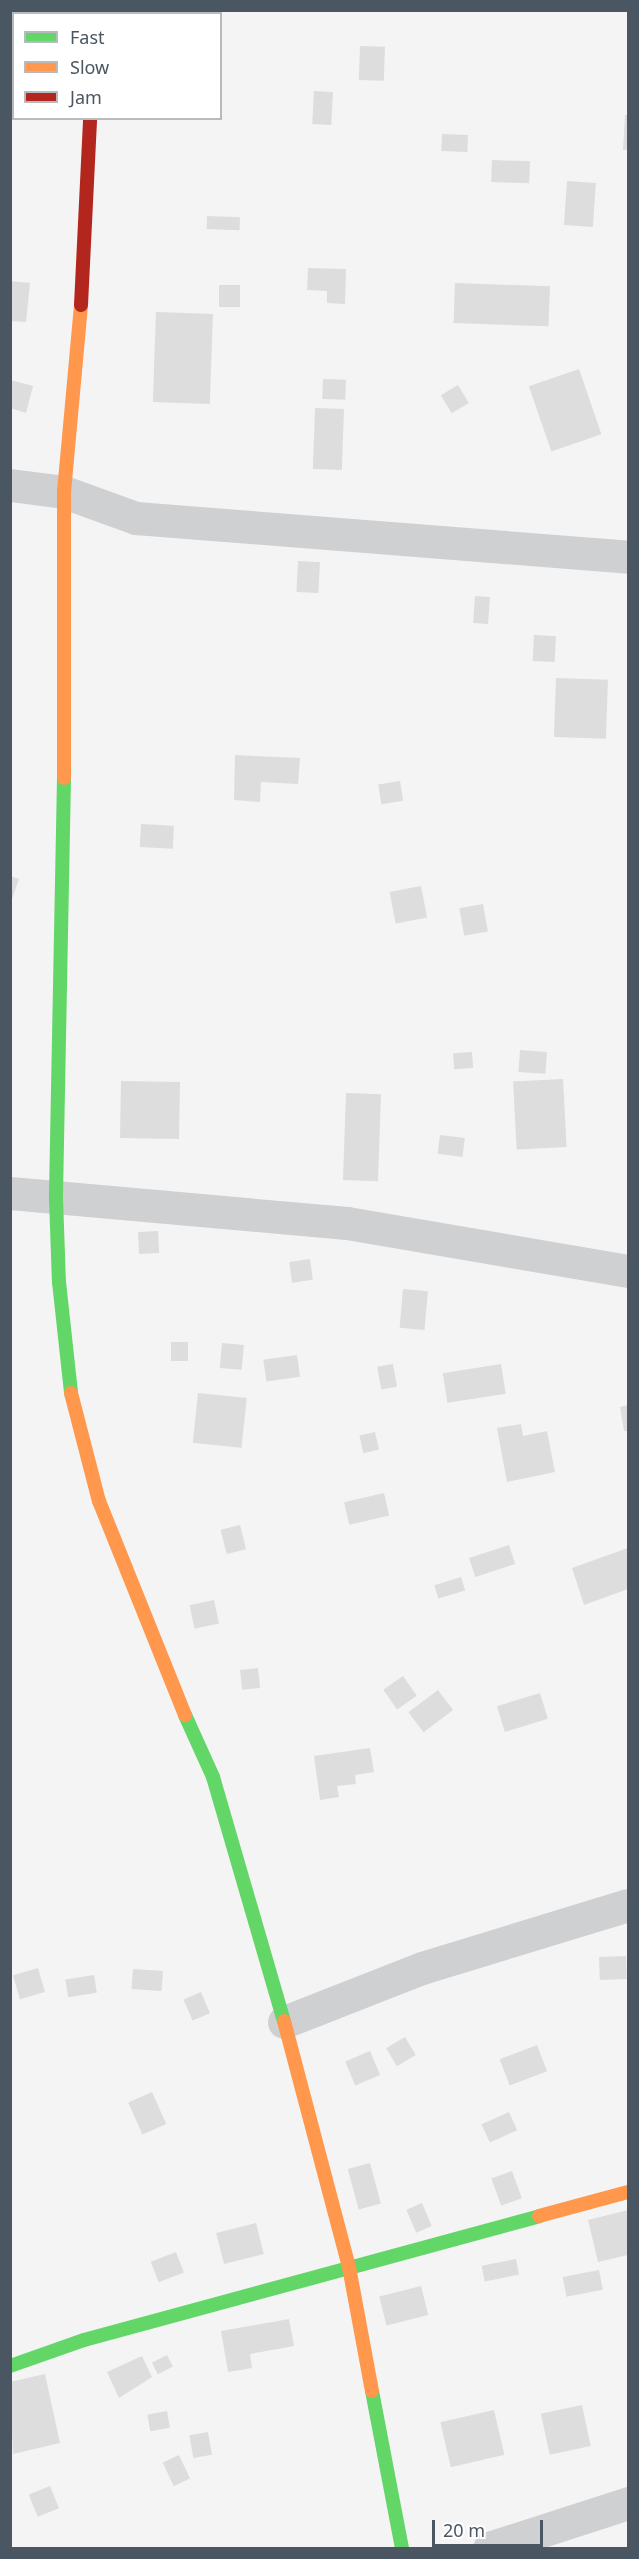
<!DOCTYPE html>
<style>
body{margin:0}
#map{position:relative;width:639px;height:2559px;overflow:hidden;background:#f4f4f4;font-family:"Noto Sans",sans-serif}
div>[style]{position:absolute}
[style*='--x']{left:calc(var(--x)*1px);top:calc(var(--y)*1px);width:calc(var(--w)*1px);rotate:calc(var(--a)*1deg)}
.building>*{inset:0;background:#ddddde;transform-origin:0 0}
.street>*{height:33px;margin:-16.5px;padding:0 16.5px;transform-origin:16.5px;border-radius:16.5px;background:#ced0d2}
.fast>*{height:14px;margin:-7px;padding:0 7px;transform-origin:7px;border-radius:7px;background:#63d668}
.slow>*{height:14px;margin:-7px;padding:0 7px;transform-origin:7px;border-radius:7px;background:#ff974d}
.jam>*{height:14px;margin:-7px;padding:0 7px;transform-origin:7px;border-radius:7px;background:#b3261e}
span{translate:-50% -50%;white-space:nowrap;text-align:center;line-height:1.15;-webkit-text-stroke:4.5px #fff;paint-order:stroke}
.frame{position:absolute;inset:0;border:12px solid #4a5661;pointer-events:none}
.legend{position:absolute;left:12px;top:12px;width:210px;height:108px;box-sizing:border-box;background:#fff;border:2px solid #b7bbc0;margin:0;padding:8px 10px;list-style:none;font-size:18px;color:#4a5661}
.legend li{display:flex;align-items:center;gap:12px;height:30px}
.legend b{width:30px;border:2px solid #b7bbc0}
.scale{position:absolute;left:432px;top:2520px;width:111px;height:27px;box-sizing:border-box;border:3px solid #4a5661;border-top:0;padding-left:8px;font-size:18px;line-height:21px;white-space:nowrap;color:#4a5661;-webkit-text-stroke:4px #fff;paint-order:stroke}
</style>
<div id="map">
<div class="building">
<i style="clip-path:polygon(10px 10px,28px 10px,14px 14px,14px 60px)"></i>
<i style="left:360px;top:46px;width:25px;height:34px;rotate:2deg"></i>
<i style="left:314px;top:91px;width:19px;height:33px;rotate:3deg"></i>
<i style="clip-path:polygon(625px 115px,628px 115px,628px 150px,623px 150px)"></i>
<i style="left:442px;top:134px;width:26px;height:17px;rotate:2deg"></i>
<i style="left:492px;top:160px;width:38px;height:22px;rotate:2deg"></i>
<i style="left:567px;top:181px;width:29px;height:44px;rotate:4deg"></i>
<i style="left:207px;top:216px;width:33px;height:13px;rotate:2deg"></i>
<i style="clip-path:polygon(308px 268px,346px 269px,345px 304px,327px 303px,327px 291px,307px 290px)"></i>
<i style="clip-path:polygon(10px 281px,30px 283px,26px 322px,10px 321px)"></i>
<i style="left:455px;top:283px;width:95px;height:40px;rotate:2deg"></i>
<i style="left:219px;top:285px;width:21px;height:22px"></i>
<i style="left:156px;top:312px;width:57px;height:90px;rotate:2deg"></i>
<i style="left:579px;top:369px;width:69px;height:53px;rotate:71deg"></i>
<i style="left:323px;top:379px;width:23px;height:20px;rotate:2deg"></i>
<i style="clip-path:polygon(10px 380px,33px 386px,26px 413px,10px 408px)"></i>
<i style="left:458px;top:385px;width:21px;height:20px;rotate:59deg"></i>
<i style="left:315px;top:408px;width:29px;height:61px;rotate:2deg"></i>
<i style="left:298px;top:561px;width:22px;height:31px;rotate:3deg"></i>
<i style="left:475px;top:596px;width:15px;height:27px;rotate:4deg"></i>
<i style="left:534px;top:635px;width:22px;height:26px;rotate:3deg"></i>
<i style="left:556px;top:678px;width:52px;height:59px;rotate:2deg"></i>
<i style="clip-path:polygon(235px 755px,300px 758px,298px 784px,261px 782px,260px 802px,234px 800px)"></i>
<i style="left:400px;top:781px;width:20px;height:22px;rotate:81deg"></i>
<i style="left:141px;top:824px;width:33px;height:23px;rotate:3deg"></i>
<i style="clip-path:polygon(10px 876px,19px 879px,11px 902px,10px 902px)"></i>
<i style="left:421px;top:886px;width:32px;height:32px;rotate:79deg"></i>
<i style="left:483px;top:904px;width:28px;height:24px;rotate:80deg"></i>
<i style="left:520px;top:1050px;width:27px;height:22px;rotate:4deg"></i>
<i style="left:472px;top:1052px;width:16px;height:19px;rotate:86deg"></i>
<i style="left:563px;top:1079px;width:68px;height:50px;rotate:87deg"></i>
<i style="left:121px;top:1081px;width:59px;height:57px;rotate:1deg"></i>
<i style="left:346px;top:1093px;width:35px;height:87px;rotate:2deg"></i>
<i style="left:440px;top:1135px;width:25px;height:19px;rotate:7deg"></i>
<i style="left:158px;top:1231px;width:22px;height:20px;rotate:87deg"></i>
<i style="left:310px;top:1259px;width:21px;height:21px;rotate:82deg"></i>
<i style="left:403px;top:1289px;width:25px;height:39px;rotate:5deg"></i>
<i style="left:171px;top:1342px;width:17px;height:19px"></i>
<i style="left:222px;top:1343px;width:22px;height:25px;rotate:5deg"></i>
<i style="left:297px;top:1355px;width:22px;height:34px;rotate:82deg"></i>
<i style="left:393px;top:1364px;width:23px;height:16px;rotate:80deg"></i>
<i style="left:501px;top:1364px;width:30px;height:59px;rotate:81deg"></i>
<i style="left:198px;top:1393px;width:49px;height:50px;rotate:6deg"></i>
<i style="clip-path:polygon(628px 1405px,628px 1431px,624px 1431px,620px 1407px)"></i>
<i style="clip-path:polygon(521px 1424px,523px 1436px,547px 1431px,555px 1472px,507px 1482px,497px 1428px)"></i>
<i style="left:375px;top:1432px;width:18px;height:16px;rotate:77deg"></i>
<i style="left:384px;top:1493px;width:23px;height:41px;rotate:77deg"></i>
<i style="left:240px;top:1525px;width:25px;height:20px;rotate:76deg"></i>
<i style="left:509px;top:1545px;width:20px;height:42px;rotate:72deg"></i>
<i style="clip-path:polygon(628px 1548px,628px 1589px,584px 1605px,572px 1568px)"></i>
<i style="left:461px;top:1577px;width:14px;height:28px;rotate:73deg"></i>
<i style="left:214px;top:1600px;width:24px;height:25px;rotate:78deg"></i>
<i style="left:258px;top:1668px;width:20px;height:18px;rotate:84deg"></i>
<i style="left:403px;top:1676px;width:24px;height:24px;rotate:55deg"></i>
<i style="left:438px;top:1690px;width:25px;height:37px;rotate:53deg"></i>
<i style="left:540px;top:1693px;width:27px;height:45px;rotate:73deg"></i>
<i style="clip-path:polygon(370px 1748px,374px 1772px,355px 1775px,356px 1784px,337px 1786px,339px 1797px,320px 1800px,314px 1756px)"></i>
<i style="left:626px;top:1956px;width:23px;height:27px;rotate:88deg"></i>
<i style="left:38px;top:1968px;width:25px;height:26px;rotate:74deg"></i>
<i style="left:133px;top:1969px;width:30px;height:20px;rotate:4deg"></i>
<i style="left:94px;top:1975px;width:18px;height:29px;rotate:81deg"></i>
<i style="left:201px;top:1992px;width:23px;height:19px;rotate:67deg"></i>
<i style="left:405px;top:2037px;width:21px;height:22px;rotate:59deg"></i>
<i style="left:537px;top:2045px;width:28px;height:40px;rotate:69deg"></i>
<i style="left:370px;top:2051px;width:26px;height:27px;rotate:67deg"></i>
<i style="left:152px;top:2092px;width:35px;height:26px;rotate:66deg"></i>
<i style="left:509px;top:2112px;width:20px;height:30px;rotate:66deg"></i>
<i style="left:370px;top:2163px;width:42px;height:23px;rotate:75deg"></i>
<i style="left:512px;top:2171px;width:29px;height:22px;rotate:70deg"></i>
<i style="left:422px;top:2203px;width:25px;height:17px;rotate:67deg"></i>
<i style="clip-path:polygon(628px 2210px,628px 2255px,598px 2262px,588px 2220px)"></i>
<i style="left:256px;top:2223px;width:32px;height:41px;rotate:76deg"></i>
<i style="left:176px;top:2252px;width:22px;height:27px;rotate:69deg"></i>
<i style="left:516px;top:2259px;width:16px;height:35px;rotate:79deg"></i>
<i style="left:599px;top:2270px;width:20px;height:37px;rotate:79deg"></i>
<i style="left:421px;top:2286px;width:30px;height:43px;rotate:76deg"></i>
<i style="clip-path:polygon(289px 2319px,294px 2346px,250px 2354px,252px 2368px,228px 2372px,221px 2331px)"></i>
<i style="left:167px;top:2355px;width:13px;height:17px;rotate:63deg"></i>
<i style="clip-path:polygon(142px 2356px,152px 2377px,119px 2398px,107px 2372px)"></i>
<i style="clip-path:polygon(45px 2374px,60px 2443px,13px 2454px,10px 2382px)"></i>
<i style="left:582px;top:2405px;width:42px;height:42px;rotate:78deg"></i>
<i style="left:494px;top:2410px;width:46px;height:55px;rotate:77deg"></i>
<i style="left:167px;top:2411px;width:17px;height:20px;rotate:80deg"></i>
<i style="left:208px;top:2432px;width:23px;height:19px;rotate:80deg"></i>
<i style="left:179px;top:2455px;width:26px;height:18px;rotate:65deg"></i>
<i style="left:50px;top:2486px;width:24px;height:23px;rotate:68deg"></i>
</div>
<div class="street">
<i style="--x:107;--y:14;--w:4;--a:-90"></i>
<i style="--x:10;--y:485;--w:54;--a:7.4"></i>
<i style="--x:64;--y:492;--w:77;--a:19.9"></i>
<i style="--x:136;--y:518;--w:494;--a:4.5"></i>
<i style="--x:10;--y:1193;--w:338;--a:5.1"></i>
<i style="--x:347;--y:1223;--w:285;--a:9.7"></i>
<i style="--x:284;--y:2022;--w:148;--a:-21.4"></i>
<i style="--x:422;--y:1968;--w:215;--a:-17"></i>
<i style="--x:489;--y:2548;--w:146;--a:-17.9"></i>
</div>
<div class="fast">
<i style="--x:64;--y:778;--w:420;--a:91.1"></i>
<i style="--x:56;--y:1198;--w:84;--a:88"></i>
<i style="--x:59;--y:1282;--w:112;--a:83.8"></i>
<i style="--x:185;--y:1715;--w:68;--a:65.7"></i>
<i style="--x:213;--y:1777;--w:254;--a:73.8"></i>
<i style="--x:10;--y:2366;--w:78;--a:-19.4"></i>
<i style="--x:84;--y:2340;--w:472;--a:-15.2"></i>
<i style="--x:372;--y:2391;--w:160;--a:79.2"></i>
</div>
<div class="slow">
<i style="--x:64;--y:778;--w:286;--a:-90"></i>
<i style="--x:64;--y:492;--w:188;--a:-84.8"></i>
<i style="--x:71;--y:1393;--w:112;--a:75.5"></i>
<i style="--x:99;--y:1501;--w:231;--a:68.1"></i>
<i style="--x:284;--y:2021;--w:254;--a:75.2"></i>
<i style="--x:349;--y:2267;--w:126;--a:79.5"></i>
<i style="--x:539;--y:2216;--w:92;--a:-15.1"></i>
</div>
<div class="jam">
<i style="--x:81;--y:305;--w:187;--a:-87.2"></i>
</div>
<div class="frame"></div>
<ul class="legend">
<li><b style="height:8px;background:#63d668"></b>Fast</li>
<li><b style="height:8px;background:#ff974d"></b>Slow</li>
<li><b style="height:8px;background:#b3261e"></b>Jam</li>
</ul>
<div class="scale">20 m</div>
</div>
